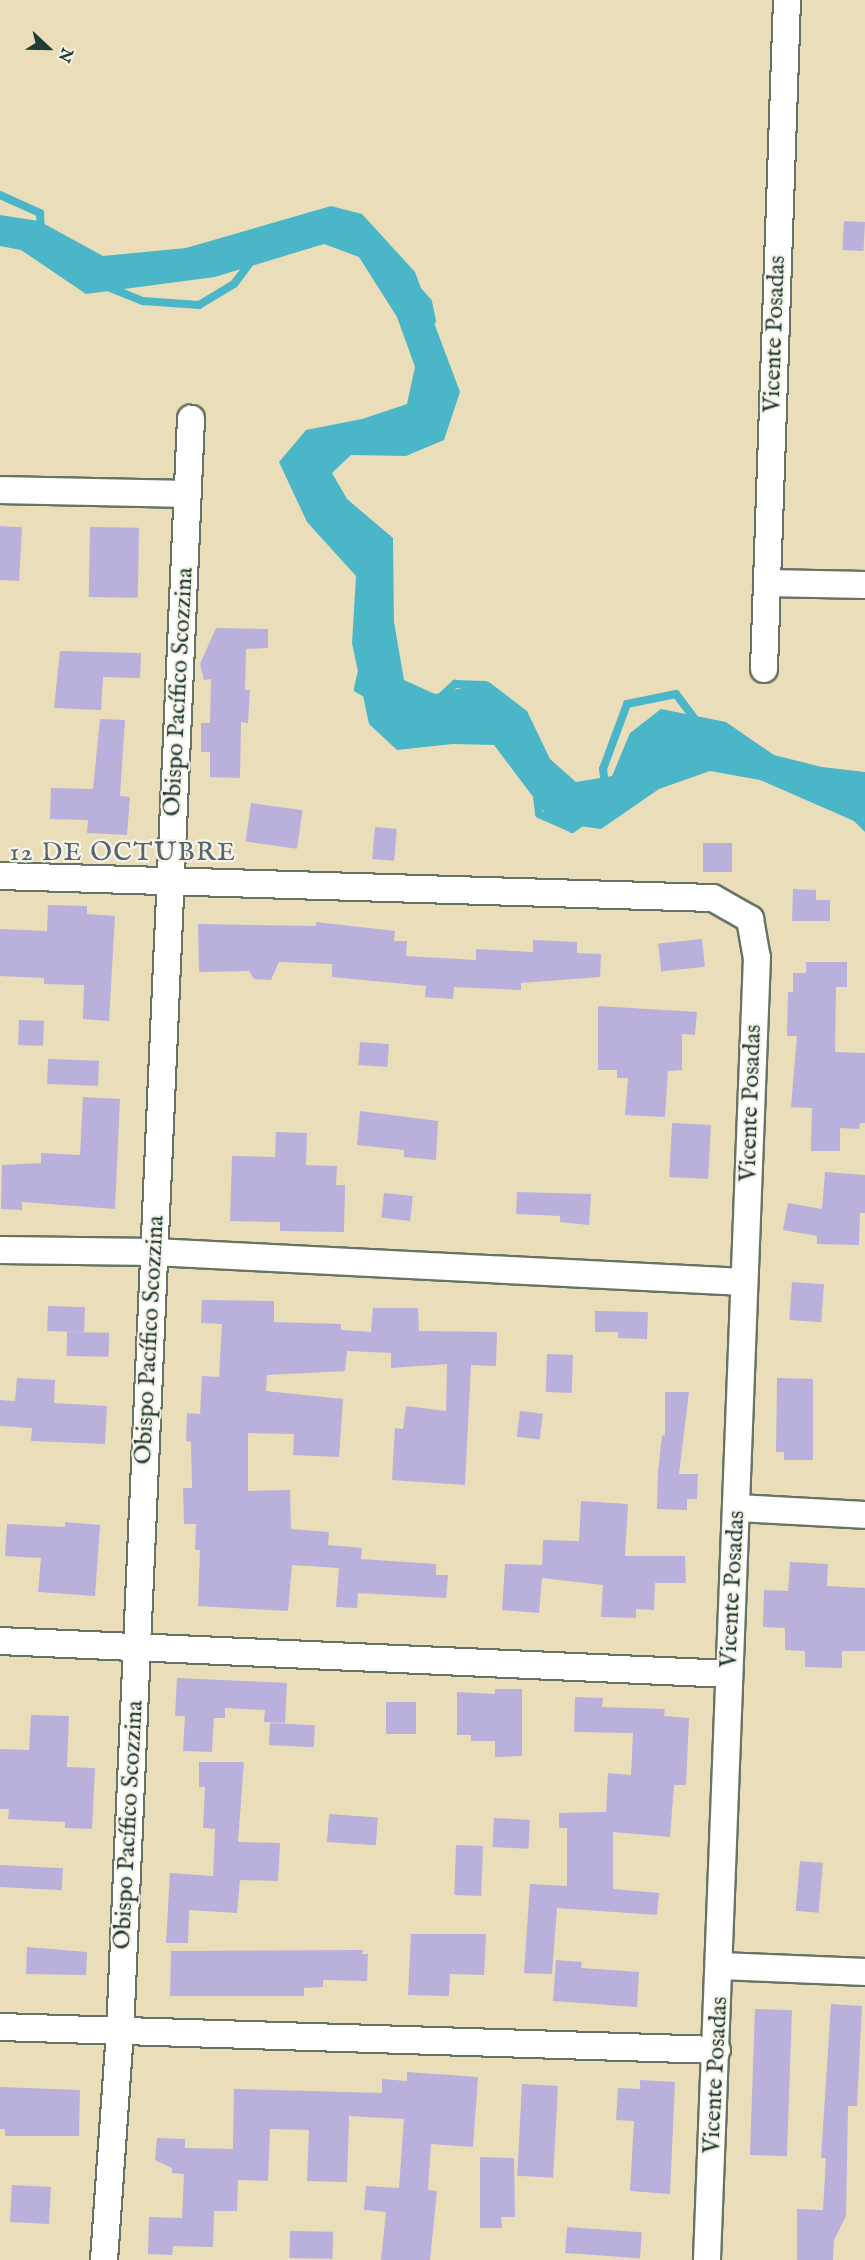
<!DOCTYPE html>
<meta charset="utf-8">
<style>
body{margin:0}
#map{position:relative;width:865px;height:2260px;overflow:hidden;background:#eadeba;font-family:"IM FELL English",serif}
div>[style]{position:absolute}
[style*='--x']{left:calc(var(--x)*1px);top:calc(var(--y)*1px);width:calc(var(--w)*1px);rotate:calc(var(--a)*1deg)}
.water>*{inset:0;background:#4cb6c9}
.stream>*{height:8px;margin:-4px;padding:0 4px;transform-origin:4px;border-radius:4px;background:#4cb6c9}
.building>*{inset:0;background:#b9b0db;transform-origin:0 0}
.roads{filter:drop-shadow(2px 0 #667563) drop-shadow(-2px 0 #667563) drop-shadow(0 2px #667563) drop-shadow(0 -2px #667563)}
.street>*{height:26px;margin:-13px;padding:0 13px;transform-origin:13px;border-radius:13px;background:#fff}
span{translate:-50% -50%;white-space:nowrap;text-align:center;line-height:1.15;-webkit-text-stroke:4.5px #f7f3e8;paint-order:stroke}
.street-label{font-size:24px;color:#1f3d34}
.neighbourhood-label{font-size:26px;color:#55656e;letter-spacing:1.5px}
.north{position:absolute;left:18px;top:18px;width:60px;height:60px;-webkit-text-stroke:4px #f7f3e8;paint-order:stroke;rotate:112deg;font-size:16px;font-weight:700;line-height:24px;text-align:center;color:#1f3d34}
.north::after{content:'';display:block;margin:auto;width:21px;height:27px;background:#1f3d34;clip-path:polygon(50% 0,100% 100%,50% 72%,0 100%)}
</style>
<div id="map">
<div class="water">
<i style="clip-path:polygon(331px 206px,362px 214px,415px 272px,460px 392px,444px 440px,406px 456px,351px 455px,332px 473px,347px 499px,393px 538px,394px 622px,404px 680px,435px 694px,489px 682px,527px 711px,550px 759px,576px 782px,612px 776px,630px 733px,661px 709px,726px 722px,774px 755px,822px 767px,865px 772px,865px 832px,854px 821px,760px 780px,710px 771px,659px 789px,601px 829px,552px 822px,494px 745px,453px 744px,397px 750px,369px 724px,352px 643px,356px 576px,307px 522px,279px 462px,306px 430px,362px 419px,407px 404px,415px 367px,397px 317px,359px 257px,324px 244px,215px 277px,86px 294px,21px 250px,0 246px,0 215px,39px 221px,103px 256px,186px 248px)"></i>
</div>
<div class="stream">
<i style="--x:0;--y:195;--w:44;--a:24.2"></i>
<i style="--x:40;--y:213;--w:18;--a:87"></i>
<i style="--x:108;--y:287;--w:38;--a:22"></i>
<i style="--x:143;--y:301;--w:56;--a:4.1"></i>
<i style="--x:199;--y:305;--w:41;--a:-31"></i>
<i style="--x:234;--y:284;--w:30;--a:-53"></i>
<i style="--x:419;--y:292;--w:13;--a:48"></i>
<i style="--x:428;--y:302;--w:19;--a:78"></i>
<i style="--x:362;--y:671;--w:18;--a:103"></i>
<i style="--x:358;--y:689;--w:15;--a:28"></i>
<i style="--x:442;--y:696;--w:18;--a:-43"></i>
<i style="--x:455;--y:684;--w:30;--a:2"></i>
<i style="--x:605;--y:787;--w:18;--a:-96"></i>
<i style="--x:603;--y:769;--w:69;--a:-69.7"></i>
<i style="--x:627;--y:704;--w:50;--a:-11.5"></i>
<i style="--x:676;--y:694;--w:36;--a:53"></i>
<i style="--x:537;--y:797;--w:17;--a:83"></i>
<i style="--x:539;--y:814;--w:36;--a:24"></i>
<i style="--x:572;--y:829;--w:16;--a:-35"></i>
</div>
<div class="building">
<i style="left:844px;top:221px;width:21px;height:29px;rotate:3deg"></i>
<i style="left:0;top:526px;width:22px;height:54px;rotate:3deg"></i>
<i style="left:90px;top:527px;width:49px;height:70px;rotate:1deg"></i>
<i style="clip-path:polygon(216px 628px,268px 629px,268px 648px,246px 649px,245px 690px,250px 690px,248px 723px,241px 722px,240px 778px,210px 777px,210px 752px,201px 752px,201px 723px,210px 723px,211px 679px,204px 680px,200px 664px)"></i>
<i style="clip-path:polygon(60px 651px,141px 653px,140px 678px,103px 677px,101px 710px,54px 708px)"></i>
<i style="clip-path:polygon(100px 719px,125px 720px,120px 796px,130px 797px,127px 835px,87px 833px,88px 820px,50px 819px,51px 788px,93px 789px)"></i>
<i style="left:251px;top:803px;width:52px;height:39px;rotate:8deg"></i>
<i style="left:375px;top:827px;width:22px;height:32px;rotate:5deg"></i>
<i style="left:703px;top:843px;width:29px;height:29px"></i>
<i style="clip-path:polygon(793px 889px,816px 890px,816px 900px,830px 900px,830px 921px,792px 921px)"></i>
<i style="clip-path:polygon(48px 905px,87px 906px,87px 914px,115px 916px,109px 1021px,83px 1019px,84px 985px,44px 984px,44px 978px,0 976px,0 929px,47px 931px)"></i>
<i style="clip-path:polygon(316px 922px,395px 931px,394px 941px,407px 941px,406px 956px,476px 960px,476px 949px,533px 952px,533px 940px,577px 942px,577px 953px,601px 954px,600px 977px,521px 983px,521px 990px,454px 987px,453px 999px,425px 997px,426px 986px,332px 977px,332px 964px,279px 962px,271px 980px,254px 979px,249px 971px,199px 972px,198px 924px,316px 926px)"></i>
<i style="left:702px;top:939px;width:28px;height:44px;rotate:84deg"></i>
<i style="clip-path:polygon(806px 962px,847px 962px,847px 987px,836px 987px,835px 1052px,865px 1053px,865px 1123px,860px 1123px,859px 1129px,840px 1128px,840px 1151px,811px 1151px,812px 1108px,791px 1107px,797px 1036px,787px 1036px,788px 992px,793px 992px,793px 973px,806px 973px)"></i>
<i style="clip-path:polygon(598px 1006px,697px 1012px,695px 1035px,682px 1034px,682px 1070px,668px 1071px,665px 1117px,625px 1115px,628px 1078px,617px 1078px,617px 1070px,598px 1070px)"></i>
<i style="left:19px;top:1020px;width:25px;height:25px;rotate:2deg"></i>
<i style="left:360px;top:1042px;width:29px;height:23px;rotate:4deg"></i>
<i style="left:48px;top:1059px;width:51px;height:25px;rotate:2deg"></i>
<i style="clip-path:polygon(83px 1097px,120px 1099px,115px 1209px,22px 1202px,22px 1210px,1px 1209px,2px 1165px,41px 1163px,41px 1153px,80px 1155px)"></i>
<i style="clip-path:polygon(360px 1111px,438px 1121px,436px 1160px,404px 1157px,404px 1150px,357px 1145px)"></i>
<i style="left:672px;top:1123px;width:39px;height:54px;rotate:3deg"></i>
<i style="clip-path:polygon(276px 1132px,307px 1133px,306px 1165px,337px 1166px,336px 1185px,345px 1185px,344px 1232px,280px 1231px,280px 1222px,230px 1221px,232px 1156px,275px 1157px)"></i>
<i style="clip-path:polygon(825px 1172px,865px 1175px,865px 1213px,860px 1213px,859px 1245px,817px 1244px,817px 1236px,783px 1230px,788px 1203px,822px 1209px)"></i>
<i style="clip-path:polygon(517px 1192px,591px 1194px,589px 1225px,560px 1222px,560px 1216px,516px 1214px)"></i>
<i style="left:384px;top:1193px;width:29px;height:25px;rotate:6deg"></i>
<i style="left:792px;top:1282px;width:32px;height:38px;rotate:4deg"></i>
<i style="clip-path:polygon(202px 1300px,274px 1301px,274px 1322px,341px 1324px,341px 1330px,371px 1332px,373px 1308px,418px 1308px,419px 1331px,497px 1332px,496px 1366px,471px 1365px,465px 1485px,392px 1480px,395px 1428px,403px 1429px,406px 1406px,446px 1411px,447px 1364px,391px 1368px,391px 1353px,347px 1351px,345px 1371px,267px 1375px,266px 1391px,343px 1399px,339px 1457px,293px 1455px,294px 1434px,248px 1433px,248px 1491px,290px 1490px,291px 1529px,329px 1532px,328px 1545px,362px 1548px,361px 1559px,436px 1564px,436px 1575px,448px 1575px,446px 1598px,358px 1593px,357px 1608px,336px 1607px,339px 1568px,292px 1565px,288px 1611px,198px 1606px,200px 1550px,195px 1550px,196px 1524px,184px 1524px,183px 1488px,192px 1488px,191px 1442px,186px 1441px,187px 1413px,200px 1414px,202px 1376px,219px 1377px,222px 1324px,201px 1323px)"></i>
<i style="left:48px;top:1306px;width:37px;height:25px;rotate:2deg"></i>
<i style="clip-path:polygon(595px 1311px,648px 1312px,647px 1339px,618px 1338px,618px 1332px,595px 1332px)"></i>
<i style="left:67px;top:1332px;width:42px;height:24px;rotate:1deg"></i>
<i style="left:547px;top:1354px;width:26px;height:38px;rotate:2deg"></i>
<i style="clip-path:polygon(17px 1378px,55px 1380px,54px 1403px,107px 1406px,105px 1444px,31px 1441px,32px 1428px,0 1426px,0 1400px,15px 1401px)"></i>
<i style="clip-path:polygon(777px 1378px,813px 1379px,813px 1460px,784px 1460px,784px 1452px,776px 1452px)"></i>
<i style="clip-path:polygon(665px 1392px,689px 1392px,679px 1474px,698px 1474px,697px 1499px,687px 1499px,687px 1510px,657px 1509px,658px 1472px,662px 1435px,665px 1436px)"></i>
<i style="left:520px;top:1411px;width:23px;height:26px;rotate:7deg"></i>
<i style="clip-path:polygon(581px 1501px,628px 1504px,625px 1556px,685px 1556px,686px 1583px,655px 1583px,654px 1610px,636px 1609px,636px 1618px,601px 1617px,603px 1585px,542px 1578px,539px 1613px,502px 1610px,505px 1564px,542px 1565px,543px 1540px,579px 1541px)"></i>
<i style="clip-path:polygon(65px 1522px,100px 1525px,95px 1596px,38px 1592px,41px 1558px,5px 1556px,7px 1524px,65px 1527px)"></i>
<i style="clip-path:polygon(790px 1562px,828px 1564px,827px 1586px,865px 1588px,865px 1651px,842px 1651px,842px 1668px,805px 1667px,805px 1651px,785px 1650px,785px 1628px,763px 1627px,764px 1590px,788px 1591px)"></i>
<i style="clip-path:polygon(177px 1678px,287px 1683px,285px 1723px,264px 1722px,265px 1710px,225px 1708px,225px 1718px,214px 1718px,212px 1752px,183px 1751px,185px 1716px,175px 1716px)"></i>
<i style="clip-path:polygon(495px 1689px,522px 1689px,522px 1756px,495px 1757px,495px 1741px,471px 1741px,471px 1735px,457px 1735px,457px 1692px,495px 1694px)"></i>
<i style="clip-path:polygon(575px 1697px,603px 1698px,602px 1707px,665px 1709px,664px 1716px,689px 1718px,686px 1785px,674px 1785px,670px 1837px,613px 1832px,613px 1889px,659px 1893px,657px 1915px,557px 1908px,552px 1974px,524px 1973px,530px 1884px,567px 1886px,567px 1828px,559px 1828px,559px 1813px,606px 1812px,608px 1773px,631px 1775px,633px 1733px,574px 1732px)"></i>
<i style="left:386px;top:1702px;width:30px;height:32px"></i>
<i style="clip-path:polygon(31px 1715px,69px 1716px,67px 1767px,95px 1768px,92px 1829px,65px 1828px,65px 1822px,8px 1819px,9px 1809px,0 1809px,0 1749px,29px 1750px)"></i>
<i style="left:270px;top:1723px;width:45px;height:22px;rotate:3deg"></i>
<i style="clip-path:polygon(199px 1762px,244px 1762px,238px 1842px,280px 1843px,278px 1881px,240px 1880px,237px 1913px,189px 1910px,188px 1943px,166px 1943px,170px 1873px,213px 1876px,215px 1829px,203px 1828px,205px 1787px,199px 1787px)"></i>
<i style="left:329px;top:1814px;width:49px;height:28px;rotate:4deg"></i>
<i style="left:494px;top:1818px;width:36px;height:29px;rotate:3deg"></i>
<i style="left:456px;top:1845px;width:27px;height:50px;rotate:2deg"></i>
<i style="left:800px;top:1861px;width:23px;height:50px;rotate:5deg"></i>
<i style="left:0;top:1865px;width:63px;height:22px;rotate:3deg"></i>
<i style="clip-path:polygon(411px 1934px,486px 1934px,484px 1975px,450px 1974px,449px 1996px,408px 1995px)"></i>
<i style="clip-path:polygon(27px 1947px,87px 1952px,86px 1975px,26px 1974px)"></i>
<i style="clip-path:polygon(363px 1950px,362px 1954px,368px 1954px,367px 1981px,323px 1980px,323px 1987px,304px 1988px,304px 1996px,170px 1996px,171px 1951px)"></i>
<i style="clip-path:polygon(556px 1960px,582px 1962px,581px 1968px,639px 1972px,637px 2007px,553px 2001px)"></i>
<i style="clip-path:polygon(831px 2004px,862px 2006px,857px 2106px,848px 2106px,846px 2216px,834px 2240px,833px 2260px,797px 2260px,797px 2209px,823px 2210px,826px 2158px,821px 2158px)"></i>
<i style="left:755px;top:2009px;width:37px;height:146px;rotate:2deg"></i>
<i style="clip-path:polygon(407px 2072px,478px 2077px,473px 2147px,431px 2144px,428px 2190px,437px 2191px,430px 2260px,381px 2260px,386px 2212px,364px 2210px,366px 2186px,399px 2188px,404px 2119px,349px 2116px,347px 2182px,307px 2181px,309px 2130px,270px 2129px,268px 2181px,238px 2180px,237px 2211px,214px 2211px,213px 2247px,173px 2246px,172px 2255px,148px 2254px,149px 2217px,182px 2218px,184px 2174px,172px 2173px,172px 2168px,155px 2160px,157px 2138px,185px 2139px,185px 2148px,233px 2149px,234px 2089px,382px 2093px,382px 2079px,407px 2081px)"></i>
<i style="clip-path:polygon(640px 2080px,675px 2082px,670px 2194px,630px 2191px,634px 2121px,616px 2120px,618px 2088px,640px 2089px)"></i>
<i style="left:522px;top:2084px;width:36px;height:92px;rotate:3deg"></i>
<i style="clip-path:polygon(0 2087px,80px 2090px,79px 2136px,5px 2136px,5px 2129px,0 2129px)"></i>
<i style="clip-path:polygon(480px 2157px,514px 2158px,515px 2217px,501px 2217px,502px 2228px,480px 2228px)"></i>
<i style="left:12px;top:2185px;width:39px;height:37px;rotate:3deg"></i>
<i style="left:567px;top:2227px;width:75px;height:26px;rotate:4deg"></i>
<i style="left:290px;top:2231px;width:43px;height:27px;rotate:1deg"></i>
</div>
<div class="roads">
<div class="street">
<i style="--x:2;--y:490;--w:186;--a:1.2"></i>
<i style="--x:767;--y:583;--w:98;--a:1.2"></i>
<i style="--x:764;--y:669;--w:669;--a:-88.03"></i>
<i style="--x:0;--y:876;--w:713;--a:1.77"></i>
<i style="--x:713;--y:898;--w:43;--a:29.6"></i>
<i style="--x:750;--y:919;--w:39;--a:80"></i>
<i style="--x:757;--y:957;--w:1304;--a:92.2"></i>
<i style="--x:0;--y:1250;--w:154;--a:0.7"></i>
<i style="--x:154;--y:1252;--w:591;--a:2.91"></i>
<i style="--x:737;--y:1508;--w:128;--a:3.1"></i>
<i style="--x:0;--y:1641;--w:730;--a:2.59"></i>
<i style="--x:721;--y:1966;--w:144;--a:2.4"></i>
<i style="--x:0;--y:2027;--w:717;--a:1.84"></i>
<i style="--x:104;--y:2260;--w:229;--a:-86"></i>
<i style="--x:120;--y:2032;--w:1615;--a:-87.48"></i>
</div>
</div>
<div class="street-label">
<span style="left:775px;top:334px;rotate:-88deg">Vicente Posadas</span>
<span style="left:179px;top:692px;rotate:-87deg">Obispo Pacífico Scozzina</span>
<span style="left:751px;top:1103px;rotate:-88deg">Vicente Posadas</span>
<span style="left:150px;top:1340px;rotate:-87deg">Obispo Pacífico Scozzina</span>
<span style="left:733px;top:1589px;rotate:-87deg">Vicente Posadas</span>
<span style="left:129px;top:1825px;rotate:-87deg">Obispo Pacífico Scozzina</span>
<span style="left:716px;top:2075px;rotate:-87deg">Vicente Posadas</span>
</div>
<div class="neighbourhood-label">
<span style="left:123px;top:853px">12 DE OCTUBRE</span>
</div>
<div class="north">N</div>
</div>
